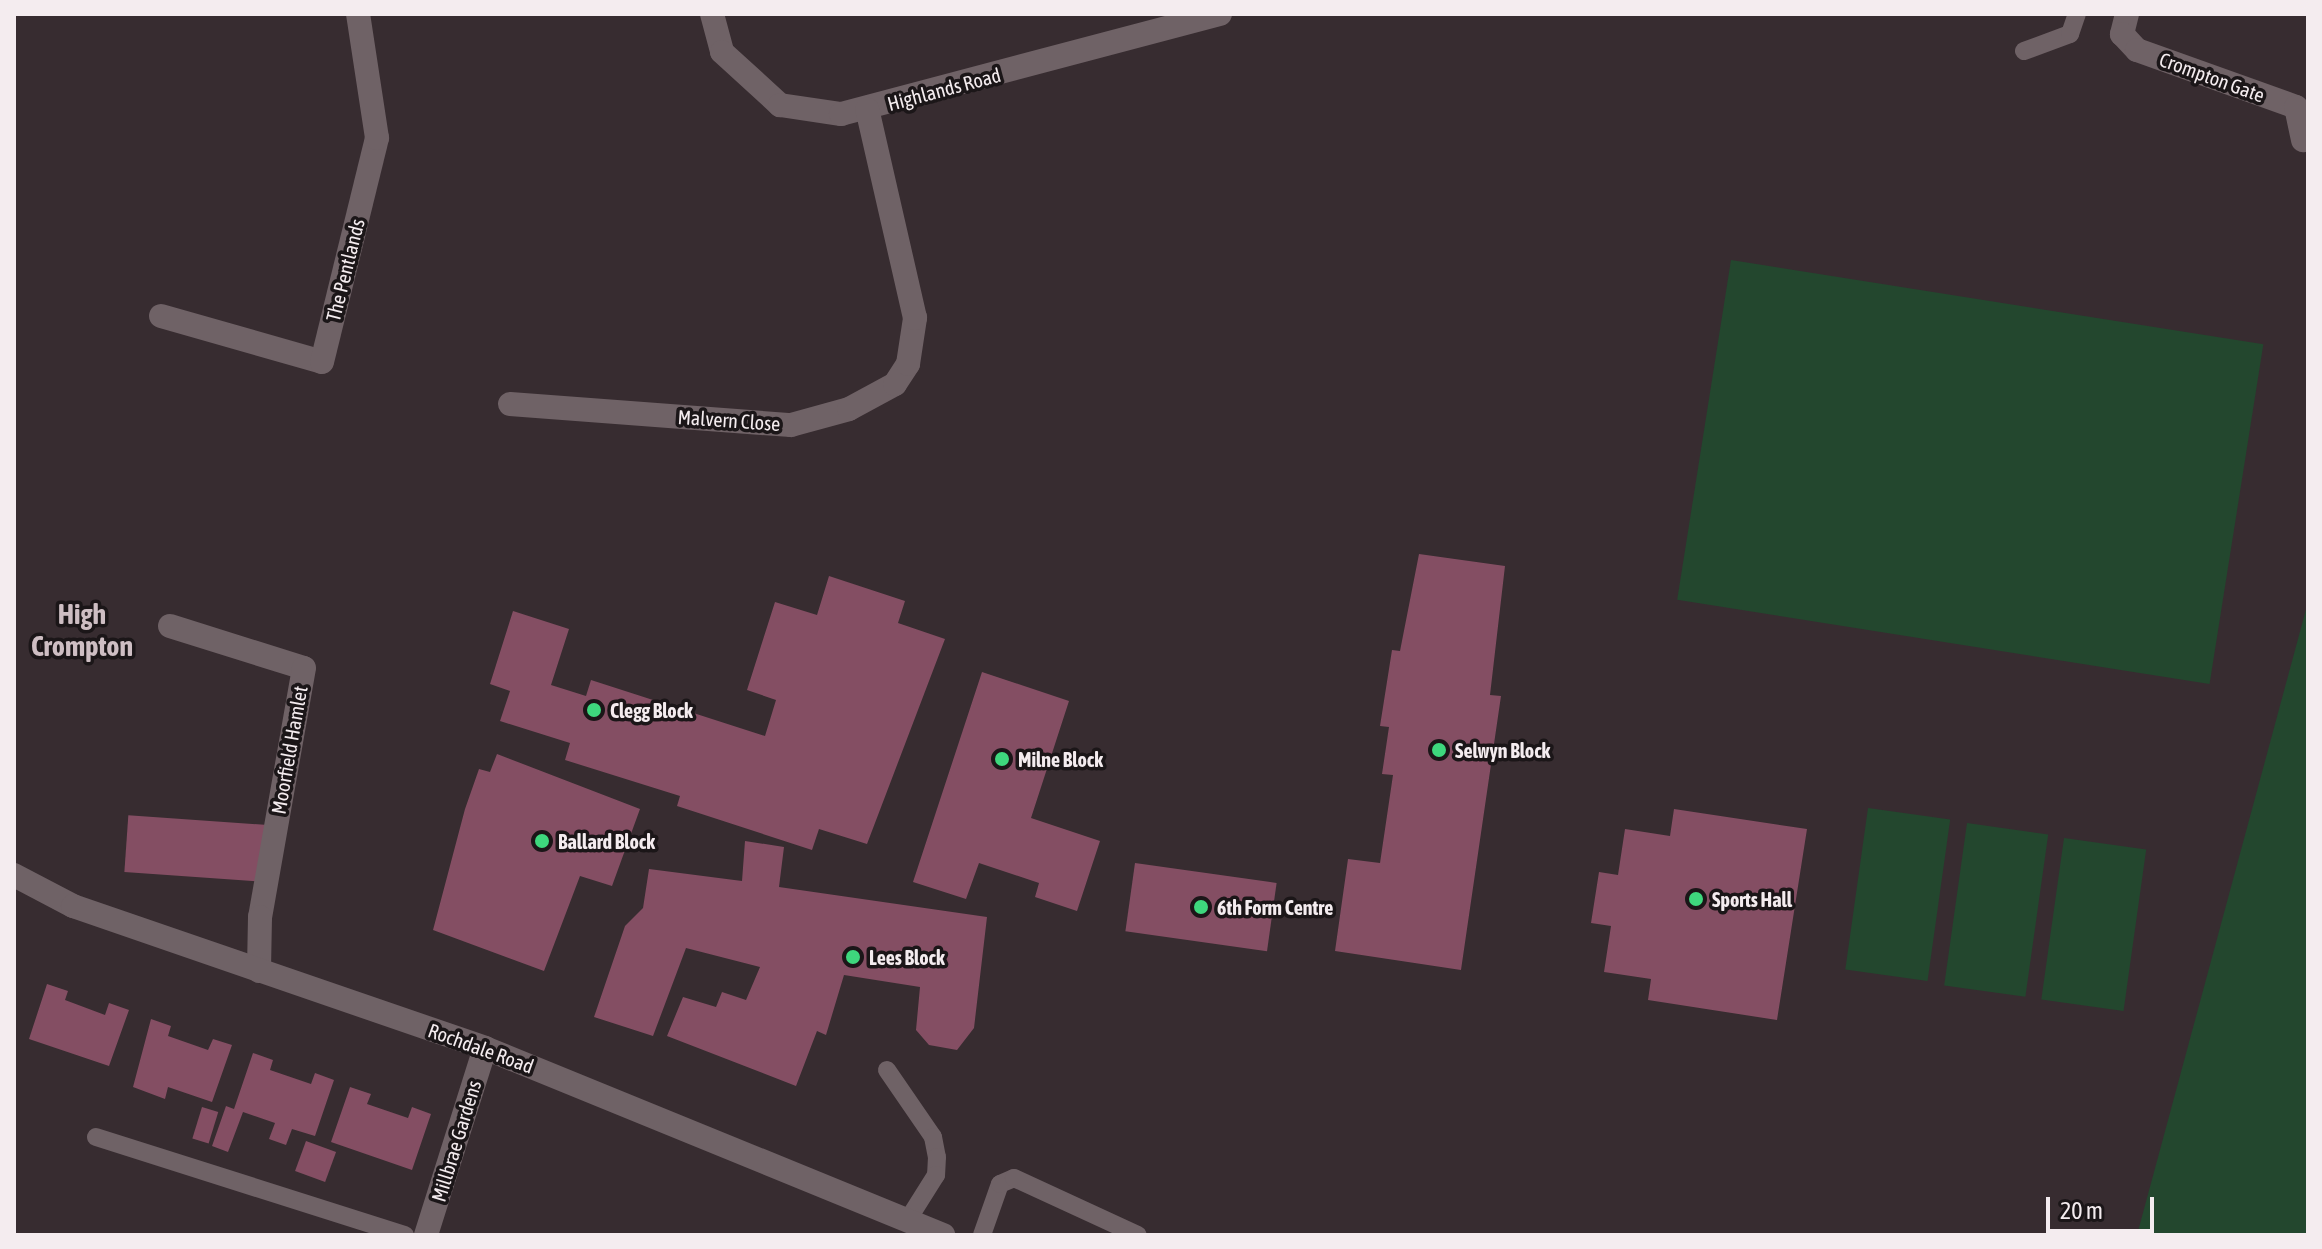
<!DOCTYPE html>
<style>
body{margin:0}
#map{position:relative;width:2322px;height:1249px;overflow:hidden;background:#372c30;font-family:"Asap Condensed",sans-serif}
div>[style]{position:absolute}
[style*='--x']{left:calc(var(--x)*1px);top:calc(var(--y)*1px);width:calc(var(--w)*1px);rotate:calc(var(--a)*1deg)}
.green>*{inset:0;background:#23472e;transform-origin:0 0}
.building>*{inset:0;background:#844e63;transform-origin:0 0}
.service>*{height:18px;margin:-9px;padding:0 9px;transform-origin:9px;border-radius:9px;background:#6f6266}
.minor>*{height:24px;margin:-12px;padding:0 12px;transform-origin:12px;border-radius:12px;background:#6f6266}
.secondary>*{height:24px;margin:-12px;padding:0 12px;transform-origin:12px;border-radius:12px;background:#6f6266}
.dots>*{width:22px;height:22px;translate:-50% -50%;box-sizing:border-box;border:4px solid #1b1618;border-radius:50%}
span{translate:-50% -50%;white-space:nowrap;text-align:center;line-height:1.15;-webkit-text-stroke:7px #1b1618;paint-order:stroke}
.street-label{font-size:20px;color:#f4ecef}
.poi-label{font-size:20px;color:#f4ecef;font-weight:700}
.left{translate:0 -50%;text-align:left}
.district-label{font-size:28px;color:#cebec3;font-weight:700}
.frame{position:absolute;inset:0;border:16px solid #f4ecef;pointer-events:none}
.scale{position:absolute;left:2046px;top:1197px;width:108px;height:36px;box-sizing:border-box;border:4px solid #f4ecef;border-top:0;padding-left:10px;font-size:24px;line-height:28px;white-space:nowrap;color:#f4ecef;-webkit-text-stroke:6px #1b1618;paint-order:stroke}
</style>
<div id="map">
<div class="green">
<i style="left:1731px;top:260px;width:539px;height:344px;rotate:9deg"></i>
<i style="clip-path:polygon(2308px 602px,2308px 1235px,2137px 1235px)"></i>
<i style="left:1868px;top:808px;width:83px;height:163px;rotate:8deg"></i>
<i style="left:1967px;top:823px;width:82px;height:164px;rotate:8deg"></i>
<i style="left:2064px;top:838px;width:83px;height:163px;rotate:8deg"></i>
</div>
<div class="building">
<i style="clip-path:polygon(1419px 554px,1505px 566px,1490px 695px,1501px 696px,1461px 970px,1335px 951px,1348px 859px,1380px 863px,1393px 775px,1382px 774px,1389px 727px,1380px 726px,1392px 650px,1400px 651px)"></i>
<i style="clip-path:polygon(829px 576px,905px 601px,898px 623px,945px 639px,867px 844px,819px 829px,812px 850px,677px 806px,680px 796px,565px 760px,570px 743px,500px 721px,510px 691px,490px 684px,513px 611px,569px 629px,551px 685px,586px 696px,591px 680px,765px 736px,776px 700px,747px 690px,775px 602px,817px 615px)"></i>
<i style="clip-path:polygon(982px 672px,1069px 701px,1031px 818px,1100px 841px,1077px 911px,1035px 897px,1039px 883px,979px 863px,966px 899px,913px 882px)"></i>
<i style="clip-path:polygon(497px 754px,640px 809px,612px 886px,580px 876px,544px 971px,433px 930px,465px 809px,479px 769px,490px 772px)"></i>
<i style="clip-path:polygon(1674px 809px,1807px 829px,1777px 1020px,1648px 1000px,1651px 979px,1604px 972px,1611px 926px,1591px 923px,1599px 872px,1618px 875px,1625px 829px,1670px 836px)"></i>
<i style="left:268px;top:825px;width:57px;height:140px;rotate:94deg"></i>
<i style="clip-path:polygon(745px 841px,784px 847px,779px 887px,987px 917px,974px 1028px,957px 1050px,929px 1045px,916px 1030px,920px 987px,844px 975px,826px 1035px,817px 1031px,796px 1086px,667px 1036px,683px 997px,716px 1007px,722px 992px,746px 1000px,760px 967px,686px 948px,653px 1036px,594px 1017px,625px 926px,643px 908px,649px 869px,742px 881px)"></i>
<i style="left:1135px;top:863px;width:143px;height:69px;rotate:8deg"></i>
<i style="clip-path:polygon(47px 984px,68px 991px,65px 1000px,105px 1015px,109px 1003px,129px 1010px,109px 1066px,29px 1039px)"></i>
<i style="clip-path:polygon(151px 1019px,171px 1026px,168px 1036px,208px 1050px,213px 1039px,232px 1045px,212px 1102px,168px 1087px,165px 1099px,133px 1087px)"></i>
<i style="clip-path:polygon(253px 1053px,273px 1060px,270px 1070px,311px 1084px,315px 1073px,334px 1080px,315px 1136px,292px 1129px,286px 1145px,269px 1139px,275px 1123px,243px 1112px,228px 1152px,212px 1146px,226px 1106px,234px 1109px)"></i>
<i style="clip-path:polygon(350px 1087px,371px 1094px,367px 1104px,408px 1118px,412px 1107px,431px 1114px,412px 1170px,331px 1142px)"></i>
<i style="left:202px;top:1107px;width:17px;height:33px;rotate:17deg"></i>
<i style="left:306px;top:1141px;width:32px;height:32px;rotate:20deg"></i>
</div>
<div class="service">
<i style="--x:2024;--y:51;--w:49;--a:-20.3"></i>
<i style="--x:2070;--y:34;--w:21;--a:-71"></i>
<i style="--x:887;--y:1070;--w:81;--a:55.5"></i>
<i style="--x:933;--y:1137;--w:20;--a:79"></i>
<i style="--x:937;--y:1157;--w:18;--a:93"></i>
<i style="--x:936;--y:1175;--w:54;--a:122.2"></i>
<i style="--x:96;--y:1137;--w:324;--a:17.6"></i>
<i style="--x:982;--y:1235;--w:54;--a:-70.6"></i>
<i style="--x:1000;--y:1184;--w:15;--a:-23"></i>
<i style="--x:1014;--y:1178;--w:136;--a:24.7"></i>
</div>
<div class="minor">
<i style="--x:712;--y:14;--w:39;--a:75"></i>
<i style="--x:722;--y:52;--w:79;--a:42.4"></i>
<i style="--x:780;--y:105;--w:62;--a:8.4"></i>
<i style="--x:841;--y:114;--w:392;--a:-14.8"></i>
<i style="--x:2127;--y:14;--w:21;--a:104"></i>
<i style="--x:2122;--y:34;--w:22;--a:47"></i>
<i style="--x:2137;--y:50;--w:169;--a:19.7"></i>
<i style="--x:2296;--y:107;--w:34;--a:78"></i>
<i style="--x:161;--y:316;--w:167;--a:15.9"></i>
<i style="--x:322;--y:362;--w:231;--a:-76.2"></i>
<i style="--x:377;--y:138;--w:125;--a:-98.7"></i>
<i style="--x:510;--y:404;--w:282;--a:4.3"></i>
<i style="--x:791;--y:425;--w:60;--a:-15.4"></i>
<i style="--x:849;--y:409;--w:52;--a:-28.5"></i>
<i style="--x:895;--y:384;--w:24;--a:-57"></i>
<i style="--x:908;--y:364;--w:47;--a:-81.3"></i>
<i style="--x:915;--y:318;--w:214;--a:-102.9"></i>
<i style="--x:170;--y:626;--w:140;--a:17.4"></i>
<i style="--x:304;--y:668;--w:253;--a:100"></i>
<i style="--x:260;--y:917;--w:54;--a:91.1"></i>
<i style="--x:426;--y:1235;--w:196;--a:-72.5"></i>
</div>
<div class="secondary">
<i style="--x:14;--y:875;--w:67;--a:27.7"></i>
<i style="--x:73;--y:906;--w:436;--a:19"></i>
<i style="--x:485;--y:1048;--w:495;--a:22.2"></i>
</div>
<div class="dots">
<i style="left:594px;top:710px;background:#3ed77d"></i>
<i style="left:1439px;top:750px;background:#3ed77d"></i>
<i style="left:1002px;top:759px;background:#3ed77d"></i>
<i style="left:542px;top:841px;background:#3ed77d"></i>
<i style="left:1696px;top:899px;background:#3ed77d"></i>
<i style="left:1201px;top:907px;background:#3ed77d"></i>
<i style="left:853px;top:957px;background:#3ed77d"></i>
</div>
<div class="street-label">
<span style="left:2212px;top:77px;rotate:20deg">Crompton Gate</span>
<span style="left:944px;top:89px;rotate:-15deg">Highlands Road</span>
<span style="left:345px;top:270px;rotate:-76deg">The Pentlands</span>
<span style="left:729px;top:420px;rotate:4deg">Malvern Close</span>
<span style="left:289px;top:750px;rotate:-80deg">Moorfield Hamlet</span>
<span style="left:481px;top:1048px;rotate:20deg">Rochdale Road</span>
<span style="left:456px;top:1141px;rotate:-73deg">Millbrae Gardens</span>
</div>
<div class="poi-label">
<span class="left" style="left:610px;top:710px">Clegg Block</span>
<span class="left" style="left:1455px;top:750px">Selwyn Block</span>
<span class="left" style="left:1018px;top:759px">Milne Block</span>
<span class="left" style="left:558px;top:841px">Ballard Block</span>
<span class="left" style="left:1712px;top:899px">Sports Hall</span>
<span class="left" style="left:1217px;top:907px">6th Form Centre</span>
<span class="left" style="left:869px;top:957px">Lees Block</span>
</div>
<div class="district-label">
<span style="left:82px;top:630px">High<br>Crompton</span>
</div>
<div class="frame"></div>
<div class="scale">20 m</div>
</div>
